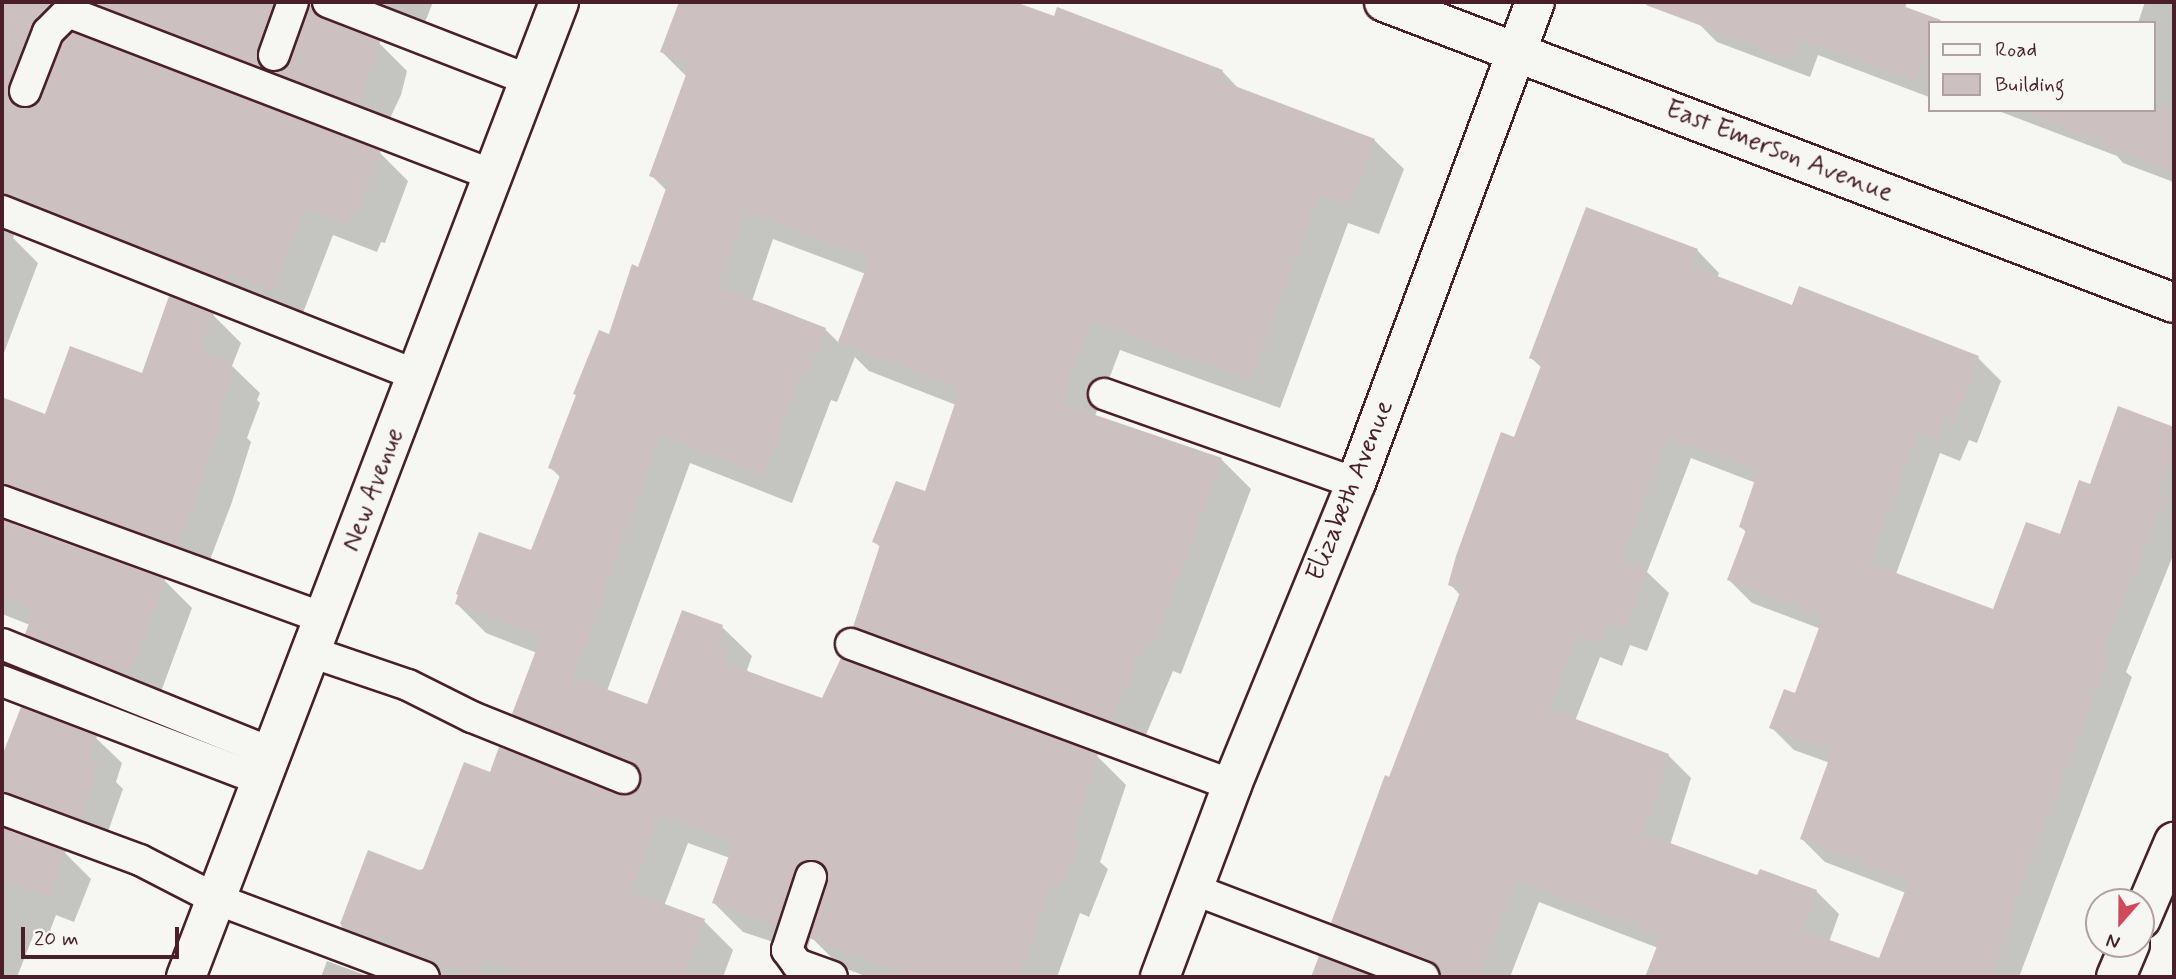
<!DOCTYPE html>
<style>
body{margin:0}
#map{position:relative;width:2176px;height:979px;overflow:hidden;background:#f6f6f2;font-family:Mynerve,sans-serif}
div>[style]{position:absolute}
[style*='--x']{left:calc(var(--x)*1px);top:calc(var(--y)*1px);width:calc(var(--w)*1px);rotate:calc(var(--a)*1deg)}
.shadow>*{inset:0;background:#0003}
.building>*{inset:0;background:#ccc1c0}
.roads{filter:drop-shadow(2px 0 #4a1f2b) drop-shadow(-2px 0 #4a1f2b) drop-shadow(0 2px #4a1f2b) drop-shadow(0 -2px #4a1f2b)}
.service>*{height:30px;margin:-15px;padding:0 15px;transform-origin:15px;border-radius:15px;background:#f6f6f2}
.minor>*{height:38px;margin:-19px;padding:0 19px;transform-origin:19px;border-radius:19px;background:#f6f6f2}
.tertiary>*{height:38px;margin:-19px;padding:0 19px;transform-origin:19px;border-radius:19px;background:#f6f6f2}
.secondary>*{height:38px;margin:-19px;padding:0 19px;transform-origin:19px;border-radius:19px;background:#f6f6f2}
span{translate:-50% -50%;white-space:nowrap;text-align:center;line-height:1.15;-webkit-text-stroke:6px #f6f6f2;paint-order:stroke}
.street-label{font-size:26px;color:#4a1f2b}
.frame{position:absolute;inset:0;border:4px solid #4a1f2b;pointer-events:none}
.legend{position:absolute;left:1928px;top:21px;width:228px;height:91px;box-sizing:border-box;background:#f6f6f2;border:2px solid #b1a0a2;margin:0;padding:9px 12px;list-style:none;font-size:21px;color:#4a1f2b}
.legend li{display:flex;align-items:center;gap:14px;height:35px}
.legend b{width:35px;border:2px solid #b1a0a2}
.north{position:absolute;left:2085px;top:888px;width:70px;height:70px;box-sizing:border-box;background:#f6f6f2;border:2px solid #b1a0a2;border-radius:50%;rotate:201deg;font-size:19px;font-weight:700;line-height:28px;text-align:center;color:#4a1f2b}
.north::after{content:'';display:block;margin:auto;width:24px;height:32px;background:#d1495b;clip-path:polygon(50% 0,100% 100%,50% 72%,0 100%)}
.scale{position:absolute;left:21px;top:927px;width:158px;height:32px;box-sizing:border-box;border:4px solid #4a1f2b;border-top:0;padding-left:9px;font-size:21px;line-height:24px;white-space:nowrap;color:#4a1f2b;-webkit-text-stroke:5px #f6f6f2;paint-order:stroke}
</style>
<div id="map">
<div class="shadow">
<i style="clip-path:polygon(2px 2px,433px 2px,420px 35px,353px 12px,340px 23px,339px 27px,379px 43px,407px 71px,401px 95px,384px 131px,85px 27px,76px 36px,380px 153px,408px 181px,385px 243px,381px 242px,377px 252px,333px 235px,301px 318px,18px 226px,13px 238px,38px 263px,2px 358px)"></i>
<i style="clip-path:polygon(evenodd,681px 2px,1010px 2px,1222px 71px,1240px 90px,1374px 140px,1404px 169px,1379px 234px,1348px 223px,1280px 408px,1120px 350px,1095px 416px,1222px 460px,1251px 489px,1181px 674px,1173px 671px,1140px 749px,884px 656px,855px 627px,881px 548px,875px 542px,926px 494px,956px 405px,869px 371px,855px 357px,837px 402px,831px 400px,792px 503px,690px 463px,607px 691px,648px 707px,683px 613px,722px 627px,752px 656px,747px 670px,752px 675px,823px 700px,1097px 756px,1126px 785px,1100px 862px,1108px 869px,1089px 917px,1080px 913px,1057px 977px,868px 977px,841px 967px,811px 937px,806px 953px,743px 932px,714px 903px,730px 858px,688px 843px,664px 906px,704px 921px,733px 950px,723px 977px,429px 977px,370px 955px,341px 926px,369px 853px,419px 872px,424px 870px,491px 774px,628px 797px,642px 786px,642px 783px,543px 743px,514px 714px,537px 653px,486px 633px,457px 604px,532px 552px,561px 478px,550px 467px,639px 269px,667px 191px,651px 175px,687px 77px,662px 52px,681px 2px,773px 239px,866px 274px,839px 343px,825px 329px,752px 301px,773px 239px)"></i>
<i style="clip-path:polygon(1699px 2px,1907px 2px,1905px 8px,1944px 23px,1929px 23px,1929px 97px,1818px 55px,1810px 77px,1717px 42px,1699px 24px,1702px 5px)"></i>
<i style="clip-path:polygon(2145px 2px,2174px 2px,2174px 186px,2171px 181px,2123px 163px,2117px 156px,1996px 110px,2153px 110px,2153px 23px,2138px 23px)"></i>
<i style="clip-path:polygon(evenodd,1697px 250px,1719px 273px,1717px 279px,1793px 307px,1978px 358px,2001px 381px,1977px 443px,1969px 440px,1960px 461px,1940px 453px,1896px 574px,1994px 611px,2061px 537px,2091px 486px,2119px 408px,2174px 429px,2174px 553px,2126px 672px,2132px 677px,2019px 977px,1647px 977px,1658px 948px,1539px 902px,1510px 977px,1440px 977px,1356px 945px,1333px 922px,1461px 596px,1450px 584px,1515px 439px,1542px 368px,1531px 358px,1697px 250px,1691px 458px,1756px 483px,1741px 527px,1746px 532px,1729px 580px,1752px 603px,1821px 629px,1796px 695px,1771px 727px,1794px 750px,1830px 763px,1802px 839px,1825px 862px,1906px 893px,1880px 961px,1829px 942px,1839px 914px,1816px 891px,1758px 877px,1670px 845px,1691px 778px,1668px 755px,1575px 721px,1600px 657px,1622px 666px,1630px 645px,1647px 651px,1669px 593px,1647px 572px,1691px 458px)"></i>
<i style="clip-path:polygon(213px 315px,241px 343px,232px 366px,260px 393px,257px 400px,260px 403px,247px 438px,251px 442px,232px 502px,205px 573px,19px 515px,12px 525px,164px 580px,192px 608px,159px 697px,55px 662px,27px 634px,30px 625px,2px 614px,2px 399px,46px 416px,143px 376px)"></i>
<i style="clip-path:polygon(22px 709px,96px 738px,122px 763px,116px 782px,123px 789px,104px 843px,17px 820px,11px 830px,10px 833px,65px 853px,91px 879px,74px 922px,56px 915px,48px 936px,35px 931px,17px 977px,2px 977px,2px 761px)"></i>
<i style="clip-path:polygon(327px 961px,370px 977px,321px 977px)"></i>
</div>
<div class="building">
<i style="clip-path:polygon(2px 2px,53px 2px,32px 25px,9px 85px,8px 94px,18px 107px,28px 108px,41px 98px,63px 42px,72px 32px,381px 151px,356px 216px,353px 215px,349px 225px,305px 208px,273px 291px,229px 274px,226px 281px,2px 194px)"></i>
<i style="clip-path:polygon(90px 2px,275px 2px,257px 50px,257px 59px,264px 68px)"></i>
<i style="clip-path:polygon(310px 2px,314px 12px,321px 18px,380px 41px,374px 66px,355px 104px,273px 72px,285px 69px,290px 62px)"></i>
<i style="clip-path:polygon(679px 2px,1015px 2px,1054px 16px,1057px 7px,1223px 70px,1219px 80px,1375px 139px,1350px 206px,1319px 195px,1251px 380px,1091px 322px,1060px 403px,1222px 458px,1152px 646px,1144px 643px,1111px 721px,853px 627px,880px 545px,872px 542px,896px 481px,925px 491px,960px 389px,838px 342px,870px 258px,744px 211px,718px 286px,826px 328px,808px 374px,802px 372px,763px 475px,660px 435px,573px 677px,647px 704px,682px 610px,723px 625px,717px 644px,727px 647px,722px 662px,822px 698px,841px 658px,1098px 754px,1089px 779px,1092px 780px,1071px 835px,1080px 839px,1060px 889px,1051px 885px,1018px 977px,912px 977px,809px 938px,828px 882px,824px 866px,816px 860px,807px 860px,795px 871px,777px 925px,712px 903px,734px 842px,659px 815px,630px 891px,705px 919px,683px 977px,531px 977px,484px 959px,477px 977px,340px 924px,368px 850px,419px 870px,423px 869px,464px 762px,490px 772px,499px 747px,618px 794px,634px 792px,640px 784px,638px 768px,631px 762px,512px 714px,541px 637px,455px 604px,458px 595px,456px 594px,479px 532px,531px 550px,561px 473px,548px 468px,576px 395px,573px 394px,599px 330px,609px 334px,632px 264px,638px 267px,668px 183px,649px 176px,690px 64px,660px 52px)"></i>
<i style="clip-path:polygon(1647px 2px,1892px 2px,1941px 20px,1939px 23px,1929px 23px,1929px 50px,1917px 82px,1800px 39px,1792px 60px,1646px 5px)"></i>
<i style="clip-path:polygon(2031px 110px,2174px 110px,2174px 173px,2031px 114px)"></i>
<i style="clip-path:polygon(evenodd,1586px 207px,1698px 249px,1691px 266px,1792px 305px,1799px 286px,1979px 356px,1954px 421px,1946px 418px,1938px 439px,1917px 432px,1869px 563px,1993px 609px,2026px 522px,2060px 534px,2079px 480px,2090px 484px,2118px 406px,2174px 427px,2174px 449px,2159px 493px,2166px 495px,2103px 650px,2110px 653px,2012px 909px,2016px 910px,1991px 977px,1645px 977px,1661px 936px,1516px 880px,1479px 977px,1441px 977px,1438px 967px,1430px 961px,1331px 923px,1385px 775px,1389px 777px,1461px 590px,1448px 585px,1456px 556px,1501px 432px,1514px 437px,1542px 363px,1529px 358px,1586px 207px,1668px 437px,1758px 471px,1739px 527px,1746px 530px,1727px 580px,1823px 617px,1795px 693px,1784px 689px,1769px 728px,1832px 751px,1800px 839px,1909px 881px,1879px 958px,1802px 930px,1817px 890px,1760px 869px,1757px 875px,1643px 833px,1665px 774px,1662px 773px,1669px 754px,1549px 709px,1577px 636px,1599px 644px,1607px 623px,1624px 629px,1647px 569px,1621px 559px,1668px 437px)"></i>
<i style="clip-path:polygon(169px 296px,214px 314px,199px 351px,232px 363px,229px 372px,233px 374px,219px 410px,224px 412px,204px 474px,177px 546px,2px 484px,2px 397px,45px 414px,70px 346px,142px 373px)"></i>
<i style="clip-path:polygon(2px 520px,165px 579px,131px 670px,121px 666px,119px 672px,25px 634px,34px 610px,2px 598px)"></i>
<i style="clip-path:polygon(21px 707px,97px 736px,89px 758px,98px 762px,97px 771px,79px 819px,2px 792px,2px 756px)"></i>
<i style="clip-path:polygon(2px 828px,66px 851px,48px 897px,2px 879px)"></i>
<i style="clip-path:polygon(1319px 956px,1376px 977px,1311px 977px)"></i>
</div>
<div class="roads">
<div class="service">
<i style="--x:328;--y:2;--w:216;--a:21.2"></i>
<i style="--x:274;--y:55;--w:56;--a:-70.3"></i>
<i style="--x:25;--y:91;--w:63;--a:-68.7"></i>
<i style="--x:48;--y:32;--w:28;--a:-45"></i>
<i style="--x:68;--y:12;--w:454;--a:21"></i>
<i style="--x:2;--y:211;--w:448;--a:21.6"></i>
<i style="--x:1104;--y:394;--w:267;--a:19.5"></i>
<i style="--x:2;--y:501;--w:343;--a:20"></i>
<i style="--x:2;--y:644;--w:291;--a:22"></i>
<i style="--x:851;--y:644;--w:406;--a:20.3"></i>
<i style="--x:311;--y:652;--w:102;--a:18.8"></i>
<i style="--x:408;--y:685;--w:72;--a:26.6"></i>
<i style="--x:472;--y:717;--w:164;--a:21.9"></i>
<i style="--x:2;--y:681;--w:277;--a:20.9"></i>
<i style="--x:2;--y:809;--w:147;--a:20.3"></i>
<i style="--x:140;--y:860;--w:85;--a:27.2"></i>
<i style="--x:216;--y:899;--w:222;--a:20.6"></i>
<i style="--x:811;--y:877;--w:77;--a:108.2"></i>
<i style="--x:787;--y:950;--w:17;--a:54"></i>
<i style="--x:797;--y:964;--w:37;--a:20"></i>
<i style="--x:1193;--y:889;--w:247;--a:20.9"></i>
</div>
<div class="minor">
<i style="--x:2141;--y:919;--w:84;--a:-66.8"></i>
<i style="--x:1160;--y:977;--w:205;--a:-69.4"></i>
<i style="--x:1232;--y:785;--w:326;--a:-67.7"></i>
<i style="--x:1356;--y:483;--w:513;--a:-69.59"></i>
<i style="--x:2116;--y:977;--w:36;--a:-67"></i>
</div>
<div class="tertiary">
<i style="--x:1384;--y:2;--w:845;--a:20.86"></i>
</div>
<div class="secondary">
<i style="--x:186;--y:977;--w:1044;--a:-69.06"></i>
</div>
</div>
<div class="street-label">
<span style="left:1779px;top:152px;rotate:21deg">East Emerson Avenue</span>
<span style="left:374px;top:490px;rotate:-69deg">New Avenue</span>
<span style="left:1351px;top:491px;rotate:-68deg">Elizabeth Avenue</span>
</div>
<div class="frame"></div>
<ul class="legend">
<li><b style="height:9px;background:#f6f6f2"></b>Road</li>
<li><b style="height:19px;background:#ccc1c0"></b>Building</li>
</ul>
<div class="north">N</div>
<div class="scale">20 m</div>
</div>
